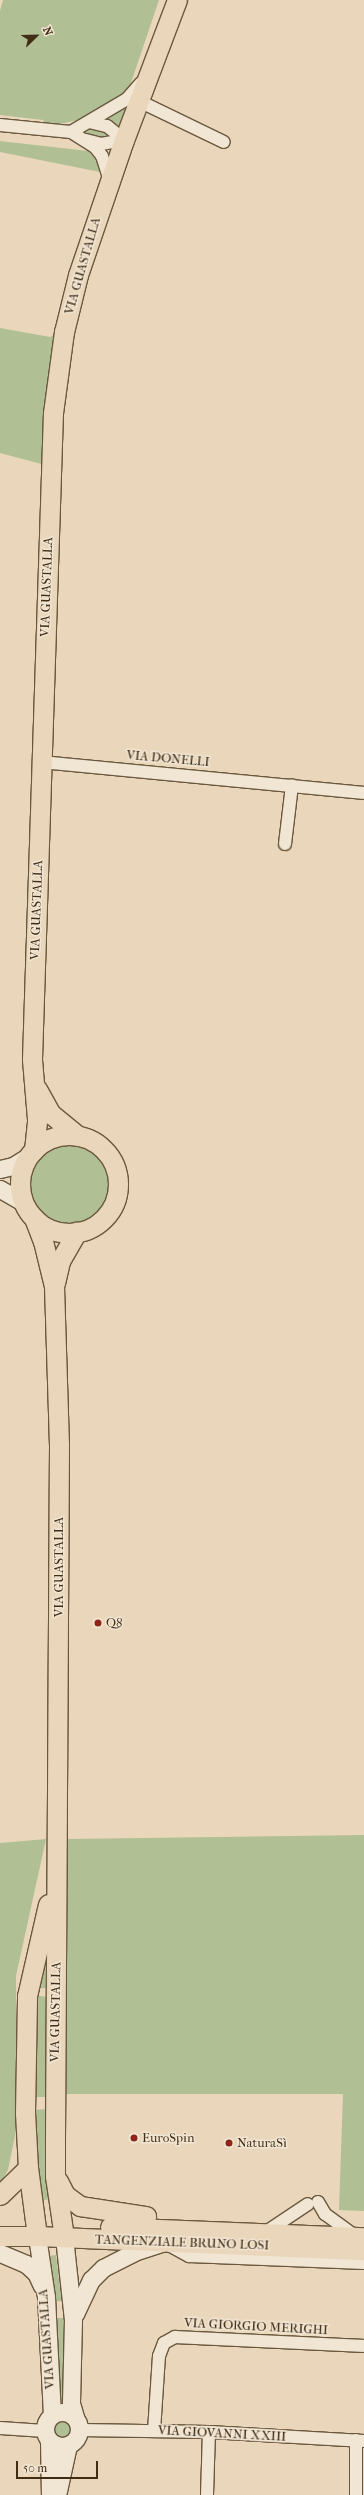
<!DOCTYPE html>
<meta charset="utf-8">
<style>
body{margin:0}
#map{position:relative;width:364px;height:2495px;overflow:hidden;background:#ead7bb;font-family:"IM FELL French Canon",serif}
div>[style]{position:absolute}
[style*='--x']{left:calc(var(--x)*1px);top:calc(var(--y)*1px);width:calc(var(--w)*1px);rotate:calc(var(--a)*1deg)}
.green>*{inset:0;background:#b1bf94;transform-origin:0 0}
.round{border-radius:50%}
.roads{filter:drop-shadow(1px 0 #6a583e) drop-shadow(-1px 0 #6a583e) drop-shadow(0 1px #6a583e) drop-shadow(0 -1px #6a583e)}
.street>*{height:12px;margin:-6px;padding:0 6px;transform-origin:6px;border-radius:6px;background:#f1e5d3}
.secondary>*{height:17px;margin:-8.5px;padding:0 8.5px;transform-origin:8.5px;border-radius:8.5px;background:#f1e5d3}
.secondary>.ring{margin:-8.5px;padding:0;box-sizing:content-box;background:none;border:17px solid #f1e5d3;border-radius:50%}
.primary>*{height:19px;margin:-9.5px;padding:0 9.5px;transform-origin:9.5px;border-radius:9.5px;background:#ead7bb}
.primary>.ring{margin:-9.5px;padding:0;box-sizing:content-box;background:none;border:19px solid #ead7bb;border-radius:50%}
.dots>*{width:11px;height:11px;translate:-50% -50%;box-sizing:border-box;border:2px solid #f1e5d3;border-radius:50%}
span{translate:-50% -50%;white-space:nowrap;text-align:center;line-height:1.15;-webkit-text-stroke:3px #f1e5d3;paint-order:stroke}
.street-label{font-size:13px;color:#402d14}
.poi-label{font-size:13px;color:#402d14}
.left{translate:0 -50%;text-align:left}
.north{position:absolute;left:16px;top:16px;width:40px;height:40px;-webkit-text-stroke:3px #f1e5d3;paint-order:stroke;rotate:67deg;font-size:11px;font-weight:700;line-height:16px;text-align:center;color:#402d14}
.north::after{content:'';display:block;margin:auto;width:14px;height:18px;background:#402d14;clip-path:polygon(50% 0,100% 100%,50% 72%,0 100%)}
.scale{position:absolute;left:16px;top:2461px;width:82px;height:18px;box-sizing:border-box;border:2px solid #402d14;border-top:0;padding-left:5px;font-size:12px;line-height:14px;white-space:nowrap;color:#402d14;-webkit-text-stroke:3px #f1e5d3;paint-order:stroke}
</style>
<div id="map">
<div class="green">
<i style="clip-path:polygon(3px 0,159px 0,130px 86px,115px 101px,87px 118px,55px 125px,45px 124px,43px 120px,0 115px,0 11px)"></i>
<i style="clip-path:polygon(127px 106px,119px 129px,106px 120px,126px 106px)"></i>
<i style="clip-path:polygon(90px 128px,98px 128px,111px 135px,109px 140px,82px 134px)"></i>
<i style="clip-path:polygon(0 141px,88px 151px,97px 161px,100px 172px,0 152px)"></i>
<i style="clip-path:polygon(0 328px,50px 337px,59px 332px,49px 466px,0 453px)"></i>
<i class="round" style="left:29px;top:1144px;width:80px;height:80px"></i>
<i style="clip-path:polygon(364px 1835px,364px 2211px,339px 2210px,343px 2094px,65px 2094px,67px 1839px)"></i>
<i style="clip-path:polygon(46px 1839px,16px 1976px,17px 2126px,8px 2170px,0 2183px,0 1843px)"></i>
<i style="clip-path:polygon(48px 1953px,51px 1988px,35px 1988px,44px 1954px)"></i>
<i style="clip-path:polygon(39px 1996px,50px 1997px,50px 2097px,30px 2097px,34px 1999px)"></i>
<i style="clip-path:polygon(48px 2109px,52px 2199px,42px 2200px,37px 2169px,37px 2120px,33px 2110px)"></i>
<i style="left:56px;top:2255px;width:46px;height:9px;rotate:83deg"></i>
<i style="left:54px;top:2318px;width:11px;height:83px"></i>
<i class="round" style="left:53px;top:2419px;width:20px;height:20px"></i>
</div>
<div class="roads">
<div class="street">
<i style="--x:139;--y:101;--w:94;--a:25.8"></i>
<i style="--x:89;--y:122;--w:18;--a:13"></i>
<i style="--x:107;--y:126;--w:22;--a:39"></i>
<i style="--x:0;--y:125;--w:71;--a:5.6"></i>
<i style="--x:71;--y:132;--w:28;--a:32"></i>
<i style="--x:95;--y:147;--w:11;--a:52"></i>
<i style="--x:102;--y:156;--w:25;--a:72"></i>
<i style="--x:71;--y:132;--w:65;--a:-30.5"></i>
<i style="--x:127;--y:99;--w:21;--a:-49"></i>
<i style="--x:86;--y:140;--w:16;--a:15"></i>
<i style="--x:101;--y:144;--w:23;--a:-10"></i>
<i style="--x:42;--y:762;--w:323;--a:5.5"></i>
<i style="--x:285;--y:844;--w:59;--a:-83.2"></i>
<i style="--x:318;--y:2202;--w:14;--a:60"></i>
<i style="--x:325;--y:2214;--w:37;--a:36"></i>
<i style="--x:266;--y:2232;--w:50;--a:-33.7"></i>
<i style="--x:167;--y:2244;--w:25;--a:29"></i>
<i style="--x:189;--y:2256;--w:175;--a:2.3"></i>
<i style="--x:0;--y:2428;--w:45;--a:3.8"></i>
<i style="--x:80;--y:2430;--w:129;--a:0.9"></i>
<i style="--x:209;--y:2432;--w:155;--a:3.3"></i>
<i style="--x:154;--y:2431;--w:75;--a:-86.2"></i>
<i style="--x:159;--y:2356;--w:14;--a:-69"></i>
<i style="--x:164;--y:2343;--w:13;--a:-29"></i>
<i style="--x:175;--y:2337;--w:189;--a:2.7"></i>
<i style="--x:207;--y:2495;--w:63;--a:-88.2"></i>
<i style="--x:356;--y:2495;--w:55;--a:-90"></i>
</div>
<div class="secondary">
<i style="--x:0;--y:1169;--w:13;--a:-13"></i>
<i style="--x:13;--y:1166;--w:19;--a:-32"></i>
<i style="--x:0;--y:1189;--w:28;--a:30"></i>
<i style="--x:37;--y:2236;--w:62;--a:81.6"></i>
<i style="--x:46;--y:2297;--w:118;--a:87.1"></i>
<i style="--x:64;--y:2237;--w:83;--a:83.8"></i>
<i style="--x:73;--y:2320;--w:83;--a:91.4"></i>
<i style="--x:71;--y:2403;--w:15;--a:74"></i>
<i style="--x:0;--y:2253;--w:28;--a:23"></i>
<i style="--x:26;--y:2264;--w:13;--a:42"></i>
<i style="--x:36;--y:2273;--w:14;--a:65"></i>
<i style="--x:75;--y:2314;--w:38;--a:-65"></i>
<i style="--x:91;--y:2280;--w:17;--a:-45"></i>
<i style="--x:103;--y:2268;--w:35;--a:-27"></i>
<i style="--x:134;--y:2252;--w:29;--a:-18"></i>
<i class="ring" style="left:45px;top:2412px;width:17px;height:17px"></i>
<i style="--x:49;--y:2440;--w:55;--a:89"></i>
<i style="--x:58;--y:2491;--w:47;--a:-77.7"></i>
</div>
<div class="primary">
<i style="--x:37;--y:1089;--w:29;--a:61"></i>
<i style="--x:51;--y:1114;--w:35;--a:39"></i>
<i class="ring" style="left:20px;top:1135px;width:79px;height:79px"></i>
<i style="--x:34;--y:1150;--w:31;--a:-84"></i>
<i style="--x:37;--y:1119;--w:60;--a:-94.8"></i>
<i style="--x:32;--y:1059;--w:646;--a:-88.14"></i>
<i style="--x:53;--y:413;--w:82;--a:-82.3"></i>
<i style="--x:64;--y:332;--w:59;--a:-76.2"></i>
<i style="--x:78;--y:275;--w:143;--a:-71.2"></i>
<i style="--x:124;--y:140;--w:150;--a:-69.3"></i>
<i style="--x:34;--y:1218;--w:25;--a:69"></i>
<i style="--x:43;--y:1241;--w:46;--a:76.3"></i>
<i style="--x:54;--y:1286;--w:159;--a:88.2"></i>
<i style="--x:59;--y:1445;--w:694;--a:90.33"></i>
<i style="--x:55;--y:2139;--w:37;--a:90"></i>
<i style="--x:55;--y:2176;--w:62;--a:81.6"></i>
<i style="--x:55;--y:1283;--w:23;--a:-77"></i>
<i style="--x:60;--y:1261;--w:34;--a:-60"></i>
<i style="--x:58;--y:2181;--w:16;--a:63"></i>
<i style="--x:65;--y:2195;--w:19;--a:36"></i>
<i style="--x:80;--y:2206;--w:67;--a:8.6"></i>
<i style="--x:0;--y:2195;--w:39;--a:-44"></i>
<i style="--x:110;--y:2227;--w:254;--a:2.3"></i>
<i style="--x:0;--y:2236;--w:37;--a:0"></i>
<i style="--x:37;--y:2236;--w:327;--a:2.5"></i>
<i style="--x:37;--y:2236;--w:69;--a:-97.5"></i>
<i style="--x:28;--y:2168;--w:55;--a:-93.1"></i>
<i style="--x:25;--y:2113;--w:117;--a:-89"></i>
<i style="--x:27;--y:1996;--w:94;--a:-77.1"></i>
</div>
</div>
<div class="dots">
<i style="left:98px;top:1623px;background:#8f2418"></i>
<i style="left:134px;top:2138px;background:#8f2418"></i>
<i style="left:229px;top:2143px;background:#8f2418"></i>
</div>
<div class="street-label">
<span style="left:83px;top:266px;rotate:-74deg">VIA GUASTALLA</span>
<span style="left:47px;top:587px;rotate:-88deg">VIA GUASTALLA</span>
<span style="left:168px;top:759px;rotate:5deg">VIA DONELLI</span>
<span style="left:37px;top:910px;rotate:-88deg">VIA GUASTALLA</span>
<span style="left:59px;top:1567px;rotate:-90deg">VIA GUASTALLA</span>
<span style="left:56px;top:2012px;rotate:-89deg">VIA GUASTALLA</span>
<span style="left:182px;top:2243px;rotate:2deg">TANGENZIALE BRUNO LOSI</span>
<span style="left:256px;top:2327px;rotate:3deg">VIA GIORGIO MERIGHI</span>
<span style="left:47px;top:2339px;rotate:-94deg">VIA GUASTALLA</span>
<span style="left:222px;top:2434px;rotate:3deg">VIA GIOVANNI XXIII</span>
</div>
<div class="poi-label">
<span class="left" style="left:106px;top:1623px">Q8</span>
<span class="left" style="left:142px;top:2138px">EuroSpin</span>
<span class="left" style="left:237px;top:2143px">NaturaSì</span>
</div>
<div class="north">N</div>
<div class="scale">50 m</div>
</div>
